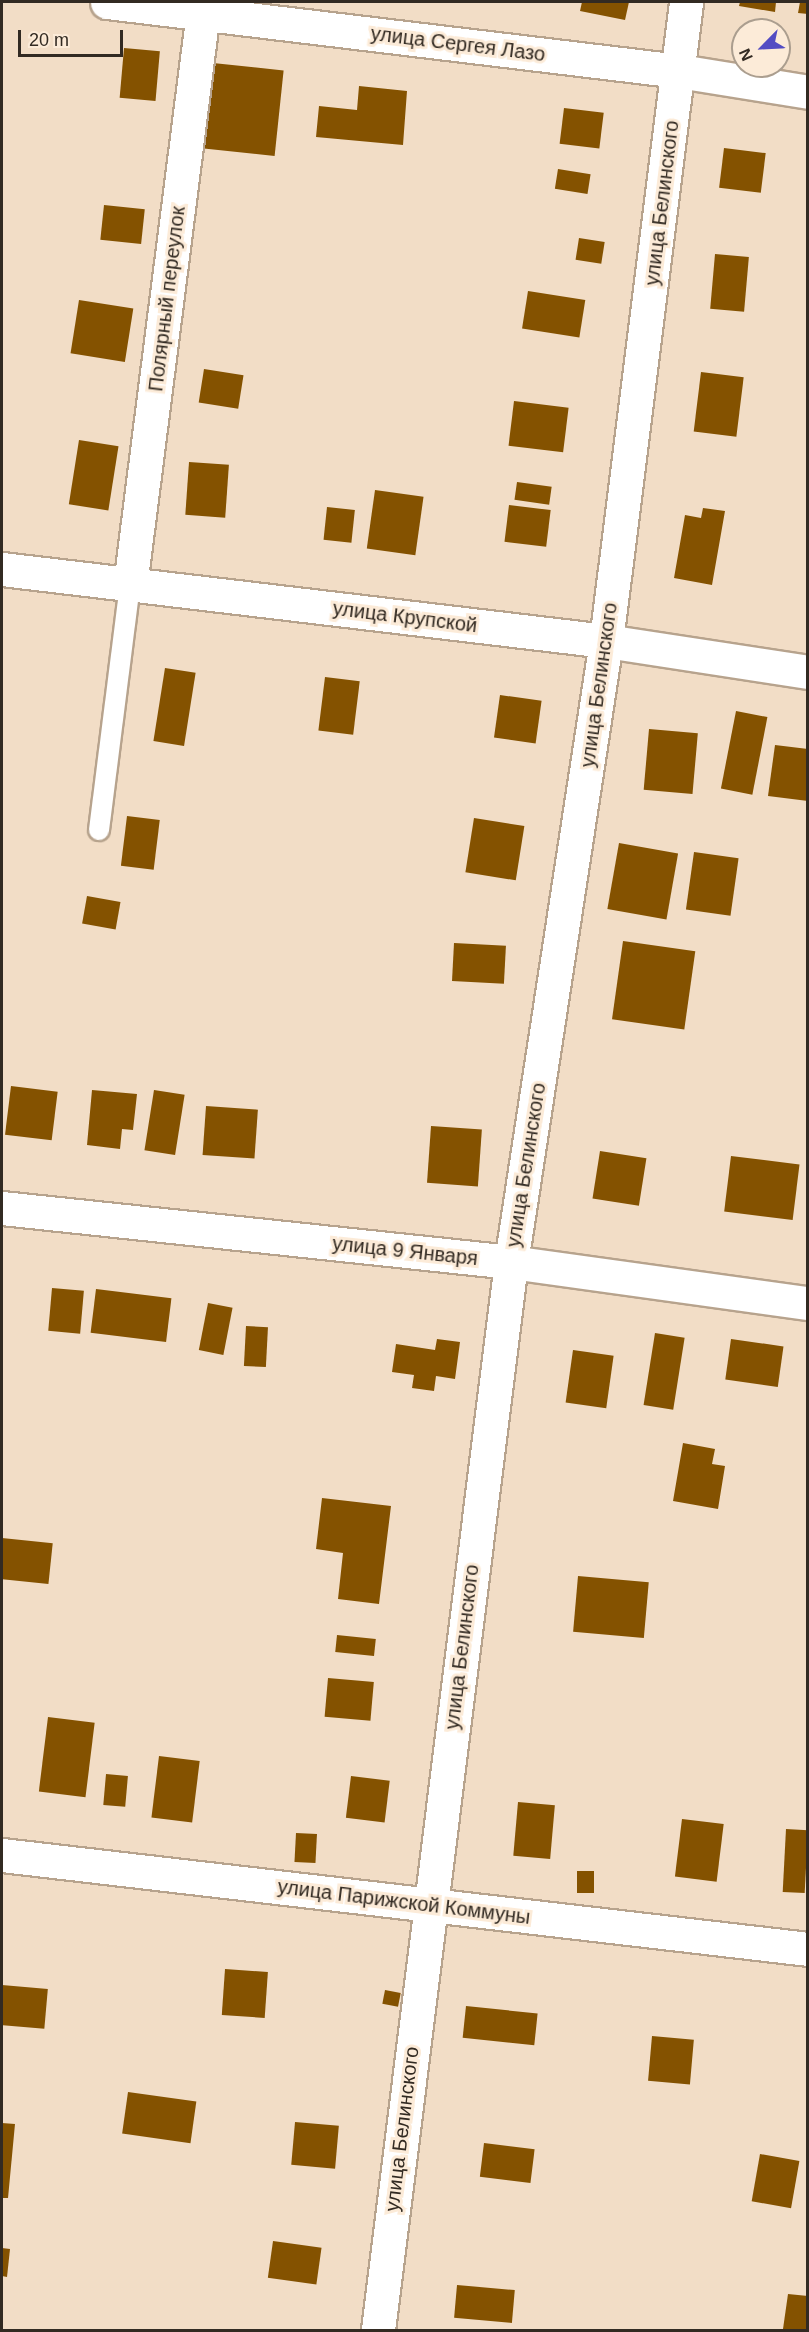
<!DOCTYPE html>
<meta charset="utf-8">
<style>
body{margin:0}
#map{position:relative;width:809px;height:2332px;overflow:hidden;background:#f2ddc6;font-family:Arial,sans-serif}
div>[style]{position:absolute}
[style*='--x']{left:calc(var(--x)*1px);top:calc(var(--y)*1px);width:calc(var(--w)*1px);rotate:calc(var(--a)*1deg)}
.building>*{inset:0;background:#845200;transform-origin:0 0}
.roads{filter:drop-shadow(2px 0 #b7a38d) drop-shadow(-2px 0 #b7a38d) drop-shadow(0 2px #b7a38d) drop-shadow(0 -2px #b7a38d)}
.service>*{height:20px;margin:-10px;padding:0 10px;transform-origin:10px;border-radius:10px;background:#fff}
.minor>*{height:33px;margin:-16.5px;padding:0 16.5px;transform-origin:16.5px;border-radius:16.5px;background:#fff}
span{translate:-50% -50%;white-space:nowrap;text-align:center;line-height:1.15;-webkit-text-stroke:6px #fcebd8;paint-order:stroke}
.street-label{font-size:20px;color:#322a22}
.frame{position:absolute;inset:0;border:3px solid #322a22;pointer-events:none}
.north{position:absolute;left:731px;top:18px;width:60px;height:60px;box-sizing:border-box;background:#fcebd8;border:2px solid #ab9e8f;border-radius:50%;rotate:246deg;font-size:16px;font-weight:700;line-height:24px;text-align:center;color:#322a22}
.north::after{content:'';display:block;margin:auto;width:21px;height:27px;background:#534cc3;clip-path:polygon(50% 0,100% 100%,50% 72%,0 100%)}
.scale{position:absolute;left:18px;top:30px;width:105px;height:27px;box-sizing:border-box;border:3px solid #322a22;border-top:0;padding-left:8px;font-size:18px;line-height:21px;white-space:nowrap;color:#322a22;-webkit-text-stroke:4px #fcebd8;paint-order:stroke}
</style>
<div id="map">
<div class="building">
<i style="clip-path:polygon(582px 2px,629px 2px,625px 20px,580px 11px)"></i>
<i style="clip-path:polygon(740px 2px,776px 2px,775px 12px,739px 6px)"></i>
<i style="clip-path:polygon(800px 2px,808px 2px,808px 14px,798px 13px)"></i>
<i style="left:124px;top:48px;width:36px;height:50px;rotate:5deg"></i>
<i style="left:213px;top:63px;width:71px;height:86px;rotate:6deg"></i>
<i style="clip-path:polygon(359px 86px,407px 91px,403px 145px,316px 137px,319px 106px,357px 110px)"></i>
<i style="left:564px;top:108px;width:40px;height:36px;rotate:7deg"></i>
<i style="left:724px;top:148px;width:42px;height:40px;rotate:7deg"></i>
<i style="left:558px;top:169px;width:33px;height:20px;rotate:9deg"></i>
<i style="left:104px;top:205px;width:41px;height:35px;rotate:6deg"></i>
<i style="left:579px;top:238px;width:26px;height:22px;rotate:9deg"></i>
<i style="left:715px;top:254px;width:34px;height:55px;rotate:5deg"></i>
<i style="left:528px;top:291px;width:58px;height:38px;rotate:9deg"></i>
<i style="left:79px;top:300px;width:55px;height:54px;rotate:9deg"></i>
<i style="left:204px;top:369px;width:40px;height:34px;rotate:9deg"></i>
<i style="left:701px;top:372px;width:43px;height:60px;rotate:7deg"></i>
<i style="left:514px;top:401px;width:55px;height:45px;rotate:7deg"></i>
<i style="left:79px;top:440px;width:40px;height:65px;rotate:9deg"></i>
<i style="left:189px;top:462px;width:40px;height:53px;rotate:4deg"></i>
<i style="left:517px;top:482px;width:35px;height:18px;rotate:8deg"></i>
<i style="left:375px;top:490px;width:49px;height:59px;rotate:8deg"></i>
<i style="left:509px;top:505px;width:42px;height:37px;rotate:7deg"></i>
<i style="left:327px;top:507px;width:28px;height:33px;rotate:6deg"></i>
<i style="clip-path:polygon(703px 508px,725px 511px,712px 585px,674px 578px,685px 515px,701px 518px)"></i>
<i style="left:165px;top:668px;width:31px;height:74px;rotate:9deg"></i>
<i style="left:325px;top:677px;width:35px;height:54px;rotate:7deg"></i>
<i style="left:500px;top:695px;width:42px;height:43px;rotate:8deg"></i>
<i style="left:736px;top:711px;width:32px;height:79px;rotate:11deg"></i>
<i style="left:649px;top:729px;width:49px;height:61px;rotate:5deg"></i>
<i style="clip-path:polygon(775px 745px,808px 749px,808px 801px,768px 796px)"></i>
<i style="left:127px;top:816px;width:33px;height:50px;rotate:7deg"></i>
<i style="left:474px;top:818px;width:51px;height:55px;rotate:9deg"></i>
<i style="left:619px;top:843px;width:60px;height:67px;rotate:10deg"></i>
<i style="left:694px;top:852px;width:45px;height:58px;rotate:8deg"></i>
<i style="left:87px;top:896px;width:34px;height:28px;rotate:10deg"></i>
<i style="left:623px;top:941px;width:73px;height:79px;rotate:8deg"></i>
<i style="left:454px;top:943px;width:52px;height:38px;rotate:3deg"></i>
<i style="left:11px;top:1086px;width:47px;height:49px;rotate:7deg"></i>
<i style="clip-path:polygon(92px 1090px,137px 1094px,133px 1130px,122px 1129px,120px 1149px,87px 1145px)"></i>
<i style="left:154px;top:1090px;width:31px;height:61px;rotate:9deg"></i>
<i style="left:206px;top:1106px;width:52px;height:49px;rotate:4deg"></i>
<i style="left:431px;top:1126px;width:51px;height:57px;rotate:4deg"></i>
<i style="left:600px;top:1151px;width:47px;height:48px;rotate:9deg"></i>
<i style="left:731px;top:1156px;width:69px;height:56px;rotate:7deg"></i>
<i style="left:52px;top:1288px;width:32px;height:43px;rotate:5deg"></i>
<i style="left:96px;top:1289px;width:76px;height:44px;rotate:7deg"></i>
<i style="left:208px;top:1303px;width:25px;height:48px;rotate:11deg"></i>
<i style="left:246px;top:1326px;width:22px;height:40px;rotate:3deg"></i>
<i style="left:655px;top:1333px;width:30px;height:73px;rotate:9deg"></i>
<i style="clip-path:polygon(437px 1339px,460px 1342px,455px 1379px,436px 1376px,434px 1391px,412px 1388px,414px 1375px,392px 1372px,396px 1344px,435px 1350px)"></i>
<i style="left:731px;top:1339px;width:53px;height:41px;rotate:8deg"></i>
<i style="left:573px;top:1350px;width:41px;height:53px;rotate:8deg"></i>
<i style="clip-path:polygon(683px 1443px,715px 1449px,712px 1464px,725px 1466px,718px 1509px,673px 1501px)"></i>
<i style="clip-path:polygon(322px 1498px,391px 1506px,379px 1604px,338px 1599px,343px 1553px,316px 1549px)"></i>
<i style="left:2px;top:1538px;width:51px;height:41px;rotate:6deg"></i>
<i style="left:578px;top:1576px;width:71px;height:56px;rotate:5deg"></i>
<i style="left:337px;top:1635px;width:39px;height:17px;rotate:6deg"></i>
<i style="left:328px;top:1678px;width:46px;height:39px;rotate:5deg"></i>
<i style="left:48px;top:1717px;width:47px;height:75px;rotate:7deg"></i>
<i style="left:159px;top:1756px;width:41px;height:62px;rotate:7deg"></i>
<i style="left:106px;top:1774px;width:22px;height:31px;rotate:5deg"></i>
<i style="left:351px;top:1776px;width:39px;height:42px;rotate:7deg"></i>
<i style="left:518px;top:1802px;width:37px;height:54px;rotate:5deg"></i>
<i style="left:682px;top:1819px;width:42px;height:58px;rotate:7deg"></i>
<i style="left:786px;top:1829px;width:22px;height:63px;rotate:3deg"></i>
<i style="left:296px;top:1833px;width:21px;height:29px;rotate:3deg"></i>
<i style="left:577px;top:1871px;width:17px;height:22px"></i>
<i style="left:225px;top:1969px;width:43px;height:46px;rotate:4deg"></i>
<i style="left:2px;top:1985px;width:46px;height:40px;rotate:5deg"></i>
<i style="left:385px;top:1990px;width:16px;height:14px;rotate:11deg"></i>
<i style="left:466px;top:2006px;width:72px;height:32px;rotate:6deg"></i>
<i style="left:652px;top:2036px;width:42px;height:45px;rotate:5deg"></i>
<i style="left:128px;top:2092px;width:69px;height:42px;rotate:8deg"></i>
<i style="left:295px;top:2122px;width:44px;height:43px;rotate:5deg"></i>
<i style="clip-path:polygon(2px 2123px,15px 2124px,8px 2198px,2px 2198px)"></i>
<i style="left:484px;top:2143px;width:51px;height:34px;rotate:7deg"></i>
<i style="left:760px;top:2154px;width:40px;height:48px;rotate:10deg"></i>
<i style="left:273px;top:2241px;width:49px;height:37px;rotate:8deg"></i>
<i style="clip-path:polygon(2px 2248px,10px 2249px,7px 2277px,2px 2276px)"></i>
<i style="left:457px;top:2285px;width:58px;height:33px;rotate:5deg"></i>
<i style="clip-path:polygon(788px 2294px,808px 2296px,808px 2330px,783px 2329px)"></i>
</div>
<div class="roads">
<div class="service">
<i style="--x:99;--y:830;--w:247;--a:-82.8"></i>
</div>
<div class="minor">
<i style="--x:107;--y:2;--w:576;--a:6.88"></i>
<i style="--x:679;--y:71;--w:131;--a:9.2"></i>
<i style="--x:2;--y:569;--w:608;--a:6.8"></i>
<i style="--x:606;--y:641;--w:204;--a:8.7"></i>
<i style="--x:130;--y:585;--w:578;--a:-82.74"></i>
<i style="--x:2;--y:1208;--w:512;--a:6.06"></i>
<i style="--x:511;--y:1262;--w:300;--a:7.9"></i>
<i style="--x:2;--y:1855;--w:811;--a:6.65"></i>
<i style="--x:378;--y:2330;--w:1076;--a:-82.9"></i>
<i style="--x:511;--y:1262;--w:628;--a:-81.3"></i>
<i style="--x:606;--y:641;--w:644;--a:-82.86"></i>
</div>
</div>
<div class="street-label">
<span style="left:458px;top:44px;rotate:7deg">улица Сергея Лазо</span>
<span style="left:662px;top:203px;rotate:-83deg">улица Белинского</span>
<span style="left:167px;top:299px;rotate:-83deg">Полярный переулок</span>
<span style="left:405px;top:617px;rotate:7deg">улица Крупской</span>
<span style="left:599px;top:685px;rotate:-82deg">улица Белинского</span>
<span style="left:526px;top:1165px;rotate:-81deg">улица Белинского</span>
<span style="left:405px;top:1251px;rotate:6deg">улица 9 Января</span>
<span style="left:462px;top:1647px;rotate:-83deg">улица Белинского</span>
<span style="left:404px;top:1902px;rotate:7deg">улица Парижской Коммуны</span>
<span style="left:402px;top:2129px;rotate:-83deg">улица Белинского</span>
</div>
<div class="frame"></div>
<div class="north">N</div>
<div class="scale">20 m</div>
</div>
